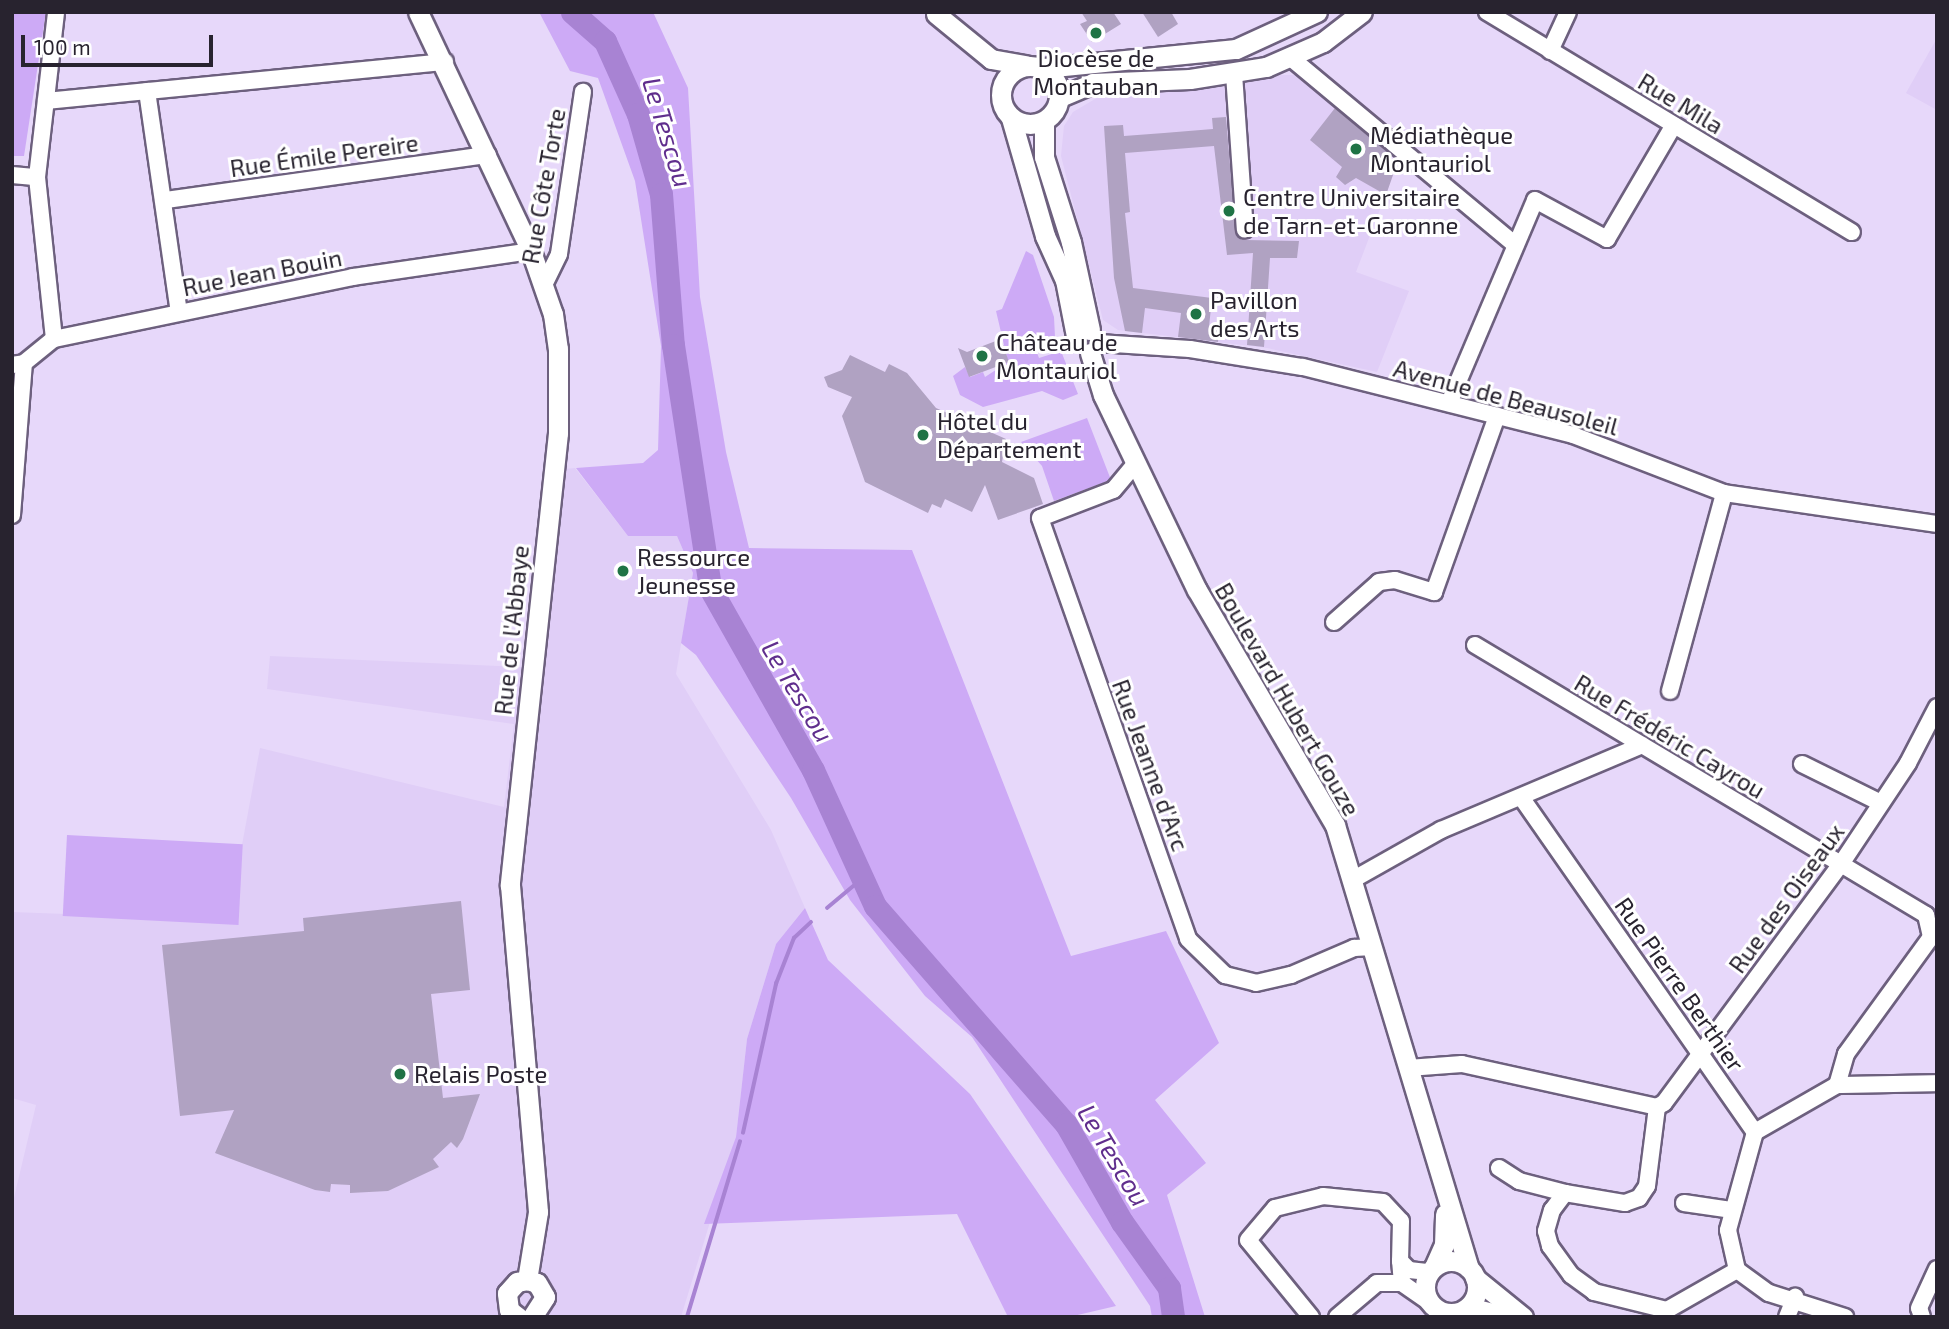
<!DOCTYPE html>
<meta charset="utf-8">
<style>
body{margin:0}
#map{position:relative;width:1949px;height:1329px;overflow:hidden;background:#e7d8fa;font-family:"Exo 2",sans-serif}
div>[style]{position:absolute}
[style*='--x']{left:calc(var(--x)*1px);top:calc(var(--y)*1px);width:calc(var(--w)*1px);rotate:calc(var(--a)*1deg)}
.built>*{inset:0;background:#e0cef7}
.green>*{inset:0;background:#cdaaf6;transform-origin:0 0}
.stream>*{height:3.5px;margin:-1.75px;padding:0 1.75px;transform-origin:1.75px;border-radius:1.75px;background:#a883d3}
.river>*{height:23px;margin:-11.5px;padding:0 11.5px;transform-origin:11.5px;border-radius:11.5px;background:#a883d3}
.building>*{inset:0;background:#b0a2c2}
.roads{filter:drop-shadow(2px 0 #6d607e) drop-shadow(-2px 0 #6d607e) drop-shadow(0 2px #6d607e) drop-shadow(0 -2px #6d607e)}
.minor>*{height:16px;margin:-8px;padding:0 8px;transform-origin:8px;border-radius:8px;background:#fff}
.major>*{height:19px;margin:-9.5px;padding:0 9.5px;transform-origin:9.5px;border-radius:9.5px;background:#fff}
.major>.ring{margin:-9.5px;padding:0;box-sizing:content-box;background:none;border:19px solid #fff;border-radius:50%}
.dots>*{width:19px;height:19px;translate:-50% -50%;box-sizing:border-box;border:4px solid #fff;border-radius:50%}
span{translate:-50% -50%;white-space:nowrap;text-align:center;line-height:1.15;-webkit-text-stroke:6px #fff;paint-order:stroke}
.poi-label{font-size:24px;color:#28232f}
.left{translate:0 -50%;text-align:left}
.street-label{font-size:24px;color:#28232f}
.water-label{font-size:26px;color:#602e8d;font-style:italic}
.frame{position:absolute;inset:0;border:14px solid #28232f;pointer-events:none}
.scale{position:absolute;left:21px;top:35px;width:192px;height:32px;box-sizing:border-box;border:4px solid #28232f;border-top:0;padding-left:9px;font-size:21px;line-height:24px;white-space:nowrap;color:#28232f;-webkit-text-stroke:5px #fff;paint-order:stroke}
</style>
<div id="map">
<div class="built">
<i style="clip-path:polygon(1937px 38px,1937px 110px,1906px 93px)"></i>
<i style="clip-path:polygon(1276px 75px,1304px 75px,1400px 157px,1356px 272px,1409px 291px,1377px 372px,1267px 348px,1118px 330px,1103px 320px,1061px 156px,1064px 126px,1073px 112px,1100px 96px,1235px 86px)"></i>
<i style="clip-path:polygon(575px 468px,628px 536px,677px 536px,693px 573px,676px 674px,771px 830px,805px 908px,776px 944px,747px 1039px,736px 1137px,681px 1317px,12px 1317px,12px 1206px,36px 1105px,12px 1098px,12px 912px,228px 920px,260px 748px,504px 807px,514px 724px,267px 689px,270px 656px,543px 668px,565px 469px)"></i>
</div>
<div class="green">
<i style="clip-path:polygon(12px 12px,46px 12px,24px 156px,12px 156px)"></i>
<i style="clip-path:polygon(539px 12px,653px 12px,688px 88px,700px 297px,726px 452px,749px 548px,912px 550px,1071px 956px,1166px 931px,1219px 1043px,1155px 1100px,1206px 1163px,1167px 1195px,1205px 1317px,1152px 1317px,1150px 1306px,972px 1037px,925px 996px,850px 900px,791px 798px,696px 655px,681px 643px,693px 573px,677px 536px,628px 536px,576px 468px,643px 463px,658px 450px,661px 346px,635px 181px,598px 78px,570px 71px)"></i>
<i style="clip-path:polygon(1026px 251px,1033px 255px,1054px 317px,1055px 337px,1034px 345px,1039px 358px,1061px 351px,1078px 394px,1063px 400px,1042px 391px,983px 407px,960px 395px,953px 376px,965px 367px,970px 377px,983px 372px,985px 377px,1008px 362px,996px 311px,1002px 309px)"></i>
<i style="clip-path:polygon(1087px 418px,1111px 480px,1054px 501px,1042px 466px,1021px 442px)"></i>
<i style="left:67px;top:835px;width:176px;height:81px;rotate:3deg"></i>
<i style="clip-path:polygon(805px 908px,828px 960px,970px 1094px,1116px 1306px,1069px 1317px,1008px 1317px,957px 1214px,704px 1224px,736px 1137px,747px 1039px,776px 944px)"></i>
</div>
<div class="stream">
<i style="--x:827;--y:908;--w:47;--a:-39.8"></i>
<i style="--x:743;--y:1133;--w:153;--a:-77.5"></i>
<i style="--x:776;--y:984;--w:49;--a:-68.6"></i>
<i style="--x:794;--y:938;--w:23;--a:-43"></i>
<i style="--x:687;--y:1317;--w:183;--a:-73.2"></i>
</div>
<div class="river">
<i style="--x:572;--y:12;--w:44;--a:41.3"></i>
<i style="--x:605;--y:41;--w:80;--a:65.7"></i>
<i style="--x:638;--y:114;--w:83;--a:74"></i>
<i style="--x:661;--y:194;--w:151;--a:85.5"></i>
<i style="--x:673;--y:345;--w:246;--a:81.3"></i>
<i style="--x:710;--y:588;--w:209;--a:60.5"></i>
<i style="--x:813;--y:770;--w:149;--a:65.5"></i>
<i style="--x:875;--y:906;--w:290;--a:48.8"></i>
<i style="--x:1066;--y:1124;--w:113;--a:60.3"></i>
<i style="--x:1122;--y:1222;--w:81;--a:54.5"></i>
<i style="--x:1169;--y:1288;--w:29;--a:82"></i>
</div>
<div class="building">
<i style="clip-path:polygon(1081px 12px,1113px 12px,1121px 24px,1092px 42px,1080px 24px,1087px 21px)"></i>
<i style="clip-path:polygon(1142px 12px,1171px 12px,1178px 24px,1158px 37px)"></i>
<i style="clip-path:polygon(1335px 108px,1392px 156px,1384px 167px,1393px 175px,1386px 195px,1356px 178px,1345px 185px,1336px 177px,1342px 167px,1310px 140px)"></i>
<i style="clip-path:polygon(1226px 117px,1236px 235px,1245px 240px,1299px 241px,1297px 258px,1270px 258px,1264px 347px,1247px 345px,1253px 253px,1227px 255px,1214px 146px,1125px 153px,1130px 212px,1125px 213px,1133px 288px,1212px 298px,1209px 327px,1219px 329px,1218px 342px,1178px 337px,1181px 313px,1145px 308px,1142px 333px,1125px 331px,1114px 278px,1104px 126px,1123px 125px,1124px 136px,1164px 133px,1213px 129px,1212px 118px)"></i>
<i style="clip-path:polygon(1001px 339px,1009px 362px,969px 377px,958px 348px,967px 352px)"></i>
<i style="clip-path:polygon(850px 355px,885px 372px,889px 364px,907px 373px,936px 408px,1006px 439px,1002px 462px,1034px 478px,1043px 504px,998px 520px,985px 485px,972px 512px,945px 499px,941px 508px,932px 504px,928px 513px,865px 482px,842px 416px,852px 397px,828px 387px,824px 377px,842px 370px)"></i>
<i style="clip-path:polygon(461px 901px,470px 990px,431px 994px,443px 1098px,480px 1094px,463px 1139px,457px 1148px,451px 1142px,433px 1159px,439px 1167px,388px 1191px,350px 1193px,350px 1185px,331px 1184px,330px 1192px,315px 1190px,215px 1153px,234px 1110px,180px 1116px,162px 945px,304px 931px,303px 918px)"></i>
</div>
<div class="roads">
<div class="minor">
<i style="--x:1487;--y:12;--w:426;--a:31.1"></i>
<i style="--x:1550;--y:51;--w:43;--a:-65.2"></i>
<i style="--x:1291;--y:58;--w:289;--a:39.8"></i>
<i style="--x:1234;--y:74;--w:156;--a:86"></i>
<i style="--x:147;--y:91;--w:223;--a:81.8"></i>
<i style="--x:46;--y:101;--w:401;--a:-5.6"></i>
<i style="--x:12;--y:175;--w:25;--a:5"></i>
<i style="--x:166;--y:200;--w:325;--a:-8"></i>
<i style="--x:544;--y:285;--w:34;--a:-64"></i>
<i style="--x:559;--y:254;--w:164;--a:-81.6"></i>
<i style="--x:54;--y:339;--w:163;--a:-96"></i>
<i style="--x:37;--y:177;--w:166;--a:-83.4"></i>
<i style="--x:1099;--y:343;--w:91;--a:3.8"></i>
<i style="--x:1190;--y:349;--w:114;--a:9.1"></i>
<i style="--x:1303;--y:367;--w:278;--a:14.1"></i>
<i style="--x:1573;--y:435;--w:162;--a:21"></i>
<i style="--x:1724;--y:493;--w:215;--a:8.3"></i>
<i style="--x:12;--y:365;--w:12;--a:-9"></i>
<i style="--x:24;--y:363;--w:38;--a:-39"></i>
<i style="--x:54;--y:339;--w:305;--a:-11.7"></i>
<i style="--x:353;--y:277;--w:180;--a:-8.3"></i>
<i style="--x:1449;--y:403;--w:220;--a:-67"></i>
<i style="--x:1535;--y:200;--w:82;--a:28.4"></i>
<i style="--x:1607;--y:239;--w:132;--a:-59.6"></i>
<i style="--x:1136;--y:463;--w:35;--a:130"></i>
<i style="--x:1113;--y:490;--w:78;--a:159"></i>
<i style="--x:1040;--y:518;--w:446;--a:70.6"></i>
<i style="--x:1188;--y:939;--w:52;--a:44.2"></i>
<i style="--x:1225;--y:975;--w:32;--a:14"></i>
<i style="--x:1256;--y:983;--w:36;--a:-13"></i>
<i style="--x:1291;--y:975;--w:69;--a:-23.2"></i>
<i style="--x:1354;--y:948;--w:19;--a:-3"></i>
<i style="--x:12;--y:515;--w:152;--a:-85.5"></i>
<i style="--x:1334;--y:622;--w:60;--a:-41.6"></i>
<i style="--x:1379;--y:582;--w:16;--a:-7"></i>
<i style="--x:1395;--y:580;--w:41;--a:17.1"></i>
<i style="--x:1434;--y:592;--w:187;--a:-70.3"></i>
<i style="--x:1475;--y:645;--w:526;--a:30.91"></i>
<i style="--x:1926;--y:915;--w:23;--a:77"></i>
<i style="--x:1931;--y:937;--w:145;--a:126"></i>
<i style="--x:1846;--y:1054;--w:32;--a:106"></i>
<i style="--x:1670;--y:691;--w:205;--a:-74.7"></i>
<i style="--x:1802;--y:764;--w:88;--a:26.3"></i>
<i style="--x:1521;--y:797;--w:409;--a:55.1"></i>
<i style="--x:1755;--y:1132;--w:102;--a:105.4"></i>
<i style="--x:1728;--y:1230;--w:41;--a:77.3"></i>
<i style="--x:1737;--y:1270;--w:39;--a:36"></i>
<i style="--x:1769;--y:1293;--w:80;--a:17.5"></i>
<i style="--x:1354;--y:879;--w:100;--a:-29.4"></i>
<i style="--x:1441;--y:830;--w:218;--a:-22.9"></i>
<i style="--x:1408;--y:1068;--w:54;--a:-4.2"></i>
<i style="--x:1462;--y:1064;--w:200;--a:12.4"></i>
<i style="--x:1657;--y:1107;--w:8;--a:-30"></i>
<i style="--x:1664;--y:1103;--w:297;--a:-53.5"></i>
<i style="--x:1841;--y:864;--w:121;--a:-56.4"></i>
<i style="--x:1908;--y:763;--w:63;--a:-62.6"></i>
<i style="--x:1755;--y:1132;--w:95;--a:-29.8"></i>
<i style="--x:1837;--y:1085;--w:100;--a:-1.1"></i>
<i style="--x:1499;--y:1168;--w:24;--a:33"></i>
<i style="--x:1519;--y:1181;--w:48;--a:14.6"></i>
<i style="--x:1565;--y:1193;--w:61;--a:9.5"></i>
<i style="--x:1625;--y:1203;--w:15;--a:-20"></i>
<i style="--x:1639;--y:1198;--w:14;--a:-56"></i>
<i style="--x:1647;--y:1186;--w:80;--a:-82.8"></i>
<i style="--x:1565;--y:1193;--w:21;--a:127"></i>
<i style="--x:1552;--y:1210;--w:22;--a:106"></i>
<i style="--x:1546;--y:1231;--w:16;--a:75"></i>
<i style="--x:1550;--y:1246;--w:36;--a:54"></i>
<i style="--x:1571;--y:1275;--w:29;--a:36"></i>
<i style="--x:1594;--y:1292;--w:75;--a:13.9"></i>
<i style="--x:1667;--y:1310;--w:81;--a:-29.7"></i>
<i style="--x:1684;--y:1203;--w:49;--a:8.3"></i>
<i style="--x:1429;--y:1302;--w:33;--a:-145"></i>
<i style="--x:1402;--y:1283;--w:22;--a:-95"></i>
<i style="--x:1400;--y:1261;--w:13;--a:45"></i>
<i style="--x:1409;--y:1270;--w:20;--a:6"></i>
<i style="--x:1311;--y:1317;--w:99;--a:-129.3"></i>
<i style="--x:1248;--y:1240;--w:42;--a:-49.8"></i>
<i style="--x:1275;--y:1208;--w:49;--a:-14"></i>
<i style="--x:1323;--y:1196;--w:60;--a:5.7"></i>
<i style="--x:1383;--y:1202;--w:26;--a:47"></i>
<i style="--x:1401;--y:1221;--w:40;--a:91.4"></i>
<i style="--x:1337;--y:1317;--w:52;--a:-40.4"></i>
<i style="--x:1377;--y:1283;--w:25;--a:0"></i>
<i style="--x:1787;--y:1317;--w:22;--a:-68"></i>
<i style="--x:1922;--y:1317;--w:9;--a:-108"></i>
<i style="--x:1919;--y:1308;--w:43;--a:-65.2"></i>
</div>
<div class="major">
<i style="--x:418;--y:12;--w:264;--a:64.7"></i>
<i style="--x:531;--y:251;--w:67;--a:70.8"></i>
<i style="--x:553;--y:314;--w:35;--a:82"></i>
<i style="--x:558;--y:349;--w:84;--a:90"></i>
<i style="--x:558;--y:433;--w:455;--a:96.1"></i>
<i style="--x:510;--y:885;--w:328;--a:85.1"></i>
<i style="--x:538;--y:1212;--w:69;--a:99.2"></i>
<i style="--x:936;--y:14;--w:71;--a:39.3"></i>
<i style="--x:991;--y:59;--w:36;--a:10"></i>
<i class="ring" style="left:1001px;top:66px;width:39px;height:39px"></i>
<i style="--x:1044;--y:68;--w:193;--a:-5.7"></i>
<i style="--x:1236;--y:49;--w:89;--a:-24.6"></i>
<i style="--x:1060;--y:97;--w:36;--a:-23"></i>
<i style="--x:1093;--y:83;--w:97;--a:-2.4"></i>
<i style="--x:1190;--y:79;--w:77;--a:-9"></i>
<i style="--x:1266;--y:67;--w:62;--a:-23.7"></i>
<i style="--x:1323;--y:42;--w:49;--a:-37.6"></i>
<i style="--x:1011;--y:118;--w:123;--a:73.9"></i>
<i style="--x:1045;--y:236;--w:48;--a:65.6"></i>
<i style="--x:1065;--y:280;--w:57;--a:78.9"></i>
<i style="--x:1044;--y:121;--w:36;--a:90"></i>
<i style="--x:1044;--y:157;--w:89;--a:72.4"></i>
<i style="--x:1071;--y:242;--w:90;--a:77.8"></i>
<i style="--x:1090;--y:353;--w:44;--a:72.8"></i>
<i style="--x:1103;--y:395;--w:216;--a:64.3"></i>
<i style="--x:1197;--y:590;--w:273;--a:59.6"></i>
<i style="--x:1335;--y:825;--w:463;--a:73.2"></i>
<i class="ring" style="left:1425px;top:1261px;width:33px;height:33px"></i>
<i style="--x:1434;--y:1267;--w:24;--a:-66"></i>
<i style="--x:1444;--y:1245;--w:31;--a:-88"></i>
<i style="--x:1475;--y:1278;--w:62;--a:39.1"></i>
<i style="--x:1468;--y:1307;--w:42;--a:13.7"></i>
<i style="--x:518;--y:1317;--w:11;--a:-142"></i>
<i style="--x:509;--y:1310;--w:17;--a:-97"></i>
<i style="--x:507;--y:1293;--w:15;--a:-48"></i>
<i style="--x:517;--y:1282;--w:10;--a:-11"></i>
<i style="--x:527;--y:1280;--w:10;--a:17"></i>
<i style="--x:537;--y:1283;--w:16;--a:60"></i>
<i style="--x:545;--y:1297;--w:24;--a:123"></i>
</div>
</div>
<div class="dots">
<i style="left:1096px;top:33px;background:#1f7345"></i>
<i style="left:1356px;top:149px;background:#1f7345"></i>
<i style="left:1229px;top:211px;background:#1f7345"></i>
<i style="left:1196px;top:314px;background:#1f7345"></i>
<i style="left:982px;top:356px;background:#1f7345"></i>
<i style="left:923px;top:435px;background:#1f7345"></i>
<i style="left:623px;top:571px;background:#1f7345"></i>
<i style="left:400px;top:1074px;background:#1f7345"></i>
</div>
<div class="poi-label">
<span style="left:1096px;top:72px">Diocèse de<br>Montauban</span>
<span class="left" style="left:1370px;top:149px">Médiathèque<br>Montauriol</span>
<span class="left" style="left:1243px;top:211px">Centre Universitaire<br>de Tarn-et-Garonne</span>
<span class="left" style="left:1210px;top:314px">Pavillon<br>des Arts</span>
<span class="left" style="left:996px;top:356px">Château de<br>Montauriol</span>
<span class="left" style="left:937px;top:435px">Hôtel du<br>Département</span>
<span class="left" style="left:637px;top:571px">Ressource<br>Jeunesse</span>
<span class="left" style="left:414px;top:1074px">Relais Poste</span>
</div>
<div class="street-label">
<span style="left:1681px;top:103px;rotate:31deg">Rue Mila</span>
<span style="left:324px;top:155px;rotate:-8deg">Rue Émile Pereire</span>
<span style="left:543px;top:186px;rotate:-80deg">Rue Côte Torte</span>
<span style="left:262px;top:272px;rotate:-11deg">Rue Jean Bouin</span>
<span style="left:1506px;top:397px;rotate:15deg">Avenue de Beausoleil</span>
<span style="left:511px;top:630px;rotate:-84deg">Rue de l'Abbaye</span>
<span style="left:1288px;top:699px;rotate:60deg">Boulevard Hubert Gouze</span>
<span style="left:1670px;top:736px;rotate:31deg">Rue Frédéric Cayrou</span>
<span style="left:1151px;top:765px;rotate:70deg">Rue Jeanne d'Arc</span>
<span style="left:1786px;top:898px;rotate:-54deg">Rue des Oiseaux</span>
<span style="left:1680px;top:984px;rotate:55deg">Rue Pierre Berthier</span>
</div>
<div class="water-label">
<span style="left:668px;top:132px;rotate:73deg">Le Tescou</span>
<span style="left:798px;top:691px;rotate:59deg">Le Tescou</span>
<span style="left:1114px;top:1155px;rotate:59deg">Le Tescou</span>
</div>
<div class="frame"></div>
<div class="scale">100 m</div>
</div>
